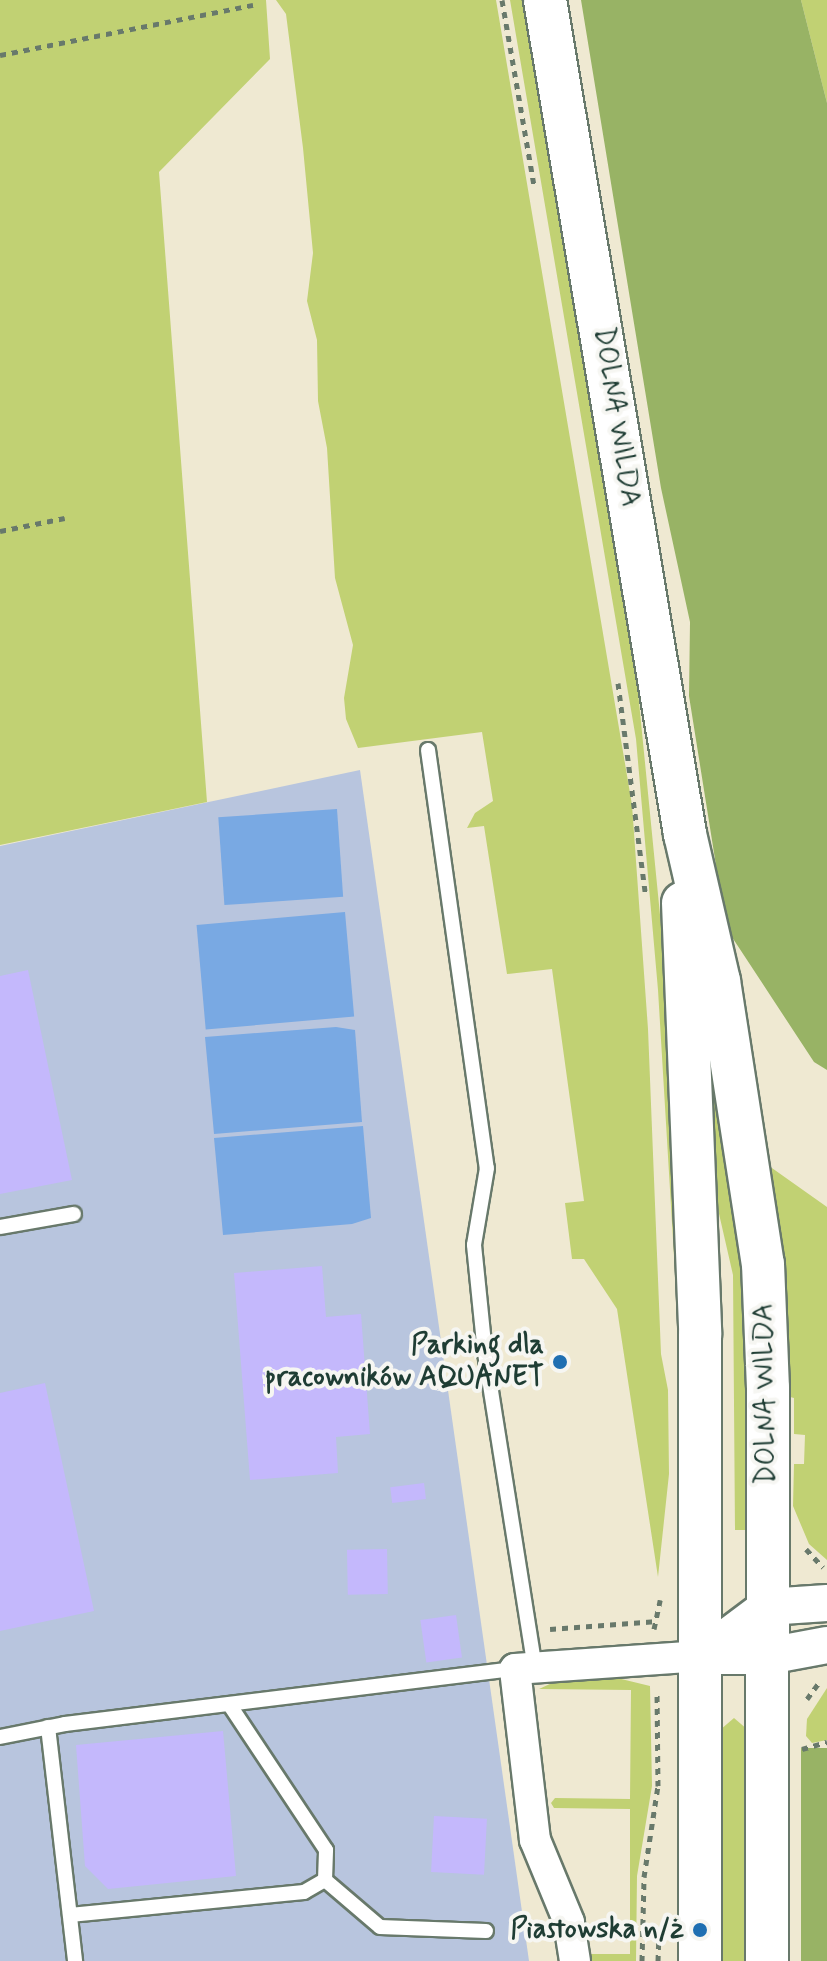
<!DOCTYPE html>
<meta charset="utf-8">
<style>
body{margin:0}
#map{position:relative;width:827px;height:1961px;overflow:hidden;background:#efe9d2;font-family:Mynerve,sans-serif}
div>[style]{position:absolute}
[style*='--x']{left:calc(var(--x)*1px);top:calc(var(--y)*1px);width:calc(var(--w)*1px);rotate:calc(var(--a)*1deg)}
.industrial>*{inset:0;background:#b8c5de}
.green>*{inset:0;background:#c1d173}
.forest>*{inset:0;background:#98b365;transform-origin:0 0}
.water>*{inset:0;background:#79a9e3;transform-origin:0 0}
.building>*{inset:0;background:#c4b8fc;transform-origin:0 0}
.path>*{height:5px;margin-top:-2.5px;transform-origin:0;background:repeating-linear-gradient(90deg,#68796b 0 6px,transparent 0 12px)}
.roads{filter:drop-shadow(2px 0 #68796b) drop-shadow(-2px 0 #68796b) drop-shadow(0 2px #68796b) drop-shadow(0 -2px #68796b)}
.service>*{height:14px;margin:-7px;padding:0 7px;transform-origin:7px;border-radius:7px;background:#fff}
.minor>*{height:30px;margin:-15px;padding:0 15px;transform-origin:15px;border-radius:15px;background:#fff}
.tertiary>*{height:36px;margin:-18px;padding:0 18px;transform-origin:18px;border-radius:18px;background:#fff}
.secondary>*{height:42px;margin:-21px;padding:0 21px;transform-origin:21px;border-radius:21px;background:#fff}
.dots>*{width:22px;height:22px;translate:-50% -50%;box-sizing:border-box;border:4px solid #f6f6f2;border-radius:50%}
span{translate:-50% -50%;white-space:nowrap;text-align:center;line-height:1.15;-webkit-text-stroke:8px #f6f6f2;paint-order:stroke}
.street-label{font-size:28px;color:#1f3d34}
.poi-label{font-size:28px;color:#1f3d34;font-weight:700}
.right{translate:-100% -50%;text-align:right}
</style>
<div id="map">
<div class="industrial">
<i style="clip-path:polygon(360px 770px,529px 1961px,0 1961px,0 846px)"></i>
</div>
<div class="green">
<i style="clip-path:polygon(0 0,266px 0,270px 59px,159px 172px,207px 802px,0 845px)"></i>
<i style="clip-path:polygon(276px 0,496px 0,632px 805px,648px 1029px,661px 1354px,668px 1390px,669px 1474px,658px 1577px,617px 1309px,584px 1259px,572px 1259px,565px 1203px,584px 1201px,552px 969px,507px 974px,484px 826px,467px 828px,475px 813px,493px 801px,482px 732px,358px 748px,346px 719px,344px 698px,353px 645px,335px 578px,327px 448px,318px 401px,317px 340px,307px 301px,313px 253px,303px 148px,286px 14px)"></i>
<i style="clip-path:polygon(510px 0,527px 0,633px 641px,669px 1006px,680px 1356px,658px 990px,636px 739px)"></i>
<i style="clip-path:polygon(801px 0,827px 0,827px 103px)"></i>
<i style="clip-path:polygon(709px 1029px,749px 1316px,750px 1530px,735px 1530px,733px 1275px,717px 1205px)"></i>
<i style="clip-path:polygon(762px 1161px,827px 1207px,827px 1560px,809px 1544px,793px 1506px,794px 1464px,804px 1464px,805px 1435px,794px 1434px,794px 1398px,786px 1396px)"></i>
<i style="clip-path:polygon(613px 1677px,650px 1686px,652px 1786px,637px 1876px,636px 1961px,588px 1961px,587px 1954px,630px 1954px,630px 1809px,554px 1808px,551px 1803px,555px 1798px,630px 1799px,631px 1690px,539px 1689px,552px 1683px)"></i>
<i style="clip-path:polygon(827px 1688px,827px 1740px,812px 1743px,806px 1736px,807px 1719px)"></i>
<i style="clip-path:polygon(734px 1718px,748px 1730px,748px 1961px,718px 1961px,720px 1730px)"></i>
</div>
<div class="forest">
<i style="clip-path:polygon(581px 0,801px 0,827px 103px,827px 1070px,814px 1062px,726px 928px,689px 696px,690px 622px,661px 488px)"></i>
<i style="left:827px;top:1748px;width:213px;height:26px;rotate:90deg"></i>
</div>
<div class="water">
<i style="left:337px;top:809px;width:88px;height:119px;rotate:86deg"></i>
<i style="left:345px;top:912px;width:105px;height:149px;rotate:85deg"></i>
<i style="clip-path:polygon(336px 1027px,355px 1030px,362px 1122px,214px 1134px,205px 1037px)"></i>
<i style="clip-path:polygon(363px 1126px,371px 1218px,352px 1224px,223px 1235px,214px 1138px)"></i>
</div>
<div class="building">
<i style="clip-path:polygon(28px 970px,72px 1180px,0 1194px,0 976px)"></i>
<i style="clip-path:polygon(322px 1266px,326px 1317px,361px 1314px,370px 1434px,336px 1437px,338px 1473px,250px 1480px,234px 1273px)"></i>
<i style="clip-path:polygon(45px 1383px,94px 1611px,0 1631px,0 1393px)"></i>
<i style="left:424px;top:1483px;width:16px;height:34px;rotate:83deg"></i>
<i style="left:387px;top:1549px;width:45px;height:40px;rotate:89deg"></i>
<i style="left:456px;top:1615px;width:43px;height:36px;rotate:82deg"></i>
<i style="clip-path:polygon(223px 1731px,236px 1876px,108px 1889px,85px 1866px,76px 1745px)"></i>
<i style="left:434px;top:1816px;width:53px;height:56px;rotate:3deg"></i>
</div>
<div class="path">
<i style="--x:502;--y:0;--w:188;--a:80.2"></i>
<i style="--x:0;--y:55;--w:258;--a:-11.2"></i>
<i style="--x:0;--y:531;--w:66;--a:-11.3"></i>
<i style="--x:618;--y:683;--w:211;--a:82.6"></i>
<i style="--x:806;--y:1549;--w:25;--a:47"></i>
<i style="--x:550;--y:1629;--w:108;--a:-4.2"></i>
<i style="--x:654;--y:1629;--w:30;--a:-78"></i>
<i style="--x:807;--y:1699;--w:22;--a:-54"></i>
<i style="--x:802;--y:1749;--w:26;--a:-16"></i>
<i style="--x:642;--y:1961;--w:84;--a:-88.6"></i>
<i style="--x:644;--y:1877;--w:92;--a:-81.3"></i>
<i style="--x:658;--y:1786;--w:95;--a:-90.6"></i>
<i style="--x:658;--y:1961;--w:33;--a:-88"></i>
</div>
<div class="roads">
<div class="service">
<i style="--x:428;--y:750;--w:422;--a:82"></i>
<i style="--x:487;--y:1168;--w:78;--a:99.6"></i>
<i style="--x:474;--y:1245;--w:109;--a:84.2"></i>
<i style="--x:485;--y:1353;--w:318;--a:81"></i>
<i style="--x:0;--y:1227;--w:75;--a:-10"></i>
<i style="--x:48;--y:1727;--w:236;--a:83.4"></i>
<i style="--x:0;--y:1737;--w:66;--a:-11.3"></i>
<i style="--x:65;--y:1724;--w:453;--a:-7"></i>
<i style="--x:325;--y:1880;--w:72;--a:40.5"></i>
<i style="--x:380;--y:1927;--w:106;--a:2.2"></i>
<i style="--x:70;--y:1915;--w:235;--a:-5.6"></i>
<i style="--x:304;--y:1892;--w:24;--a:-30"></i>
<i style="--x:325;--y:1880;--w:30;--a:-88"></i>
<i style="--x:326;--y:1850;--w:175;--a:-123.6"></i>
</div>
<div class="minor">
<i style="--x:575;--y:1961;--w:39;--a:-99"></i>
<i style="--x:569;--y:1922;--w:89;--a:-112.5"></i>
<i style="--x:535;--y:1840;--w:172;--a:-96.7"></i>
<i style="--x:515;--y:1669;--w:187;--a:-4"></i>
</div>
<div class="tertiary">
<i style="--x:702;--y:1656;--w:81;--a:-37"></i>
<i style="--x:767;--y:1607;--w:60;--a:-3.8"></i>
<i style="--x:702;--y:1656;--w:66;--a:0"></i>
<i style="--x:768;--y:1656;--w:60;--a:-10.6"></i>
</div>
<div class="secondary">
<i style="--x:545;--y:0;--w:846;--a:80.47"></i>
<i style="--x:685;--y:834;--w:151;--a:77"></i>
<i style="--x:719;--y:981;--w:286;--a:81.2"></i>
<i style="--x:763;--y:1264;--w:124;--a:87.7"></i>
<i style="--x:768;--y:1388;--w:573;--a:90.1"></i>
<i style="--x:683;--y:903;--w:432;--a:87.7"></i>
<i style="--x:700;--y:1335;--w:626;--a:90"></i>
</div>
</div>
<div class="dots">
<i style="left:560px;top:1362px;background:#1f6fb2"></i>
<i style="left:700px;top:1930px;background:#1f6fb2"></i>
</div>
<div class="street-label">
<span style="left:616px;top:417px;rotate:81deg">DOLNA WILDA</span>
<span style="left:766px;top:1394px;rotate:-91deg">DOLNA WILDA</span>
</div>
<div class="poi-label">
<span class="right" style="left:544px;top:1362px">Parking dla<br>pracowników AQUANET</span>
<span class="right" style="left:684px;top:1930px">Piastowska n/ż</span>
</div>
</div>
